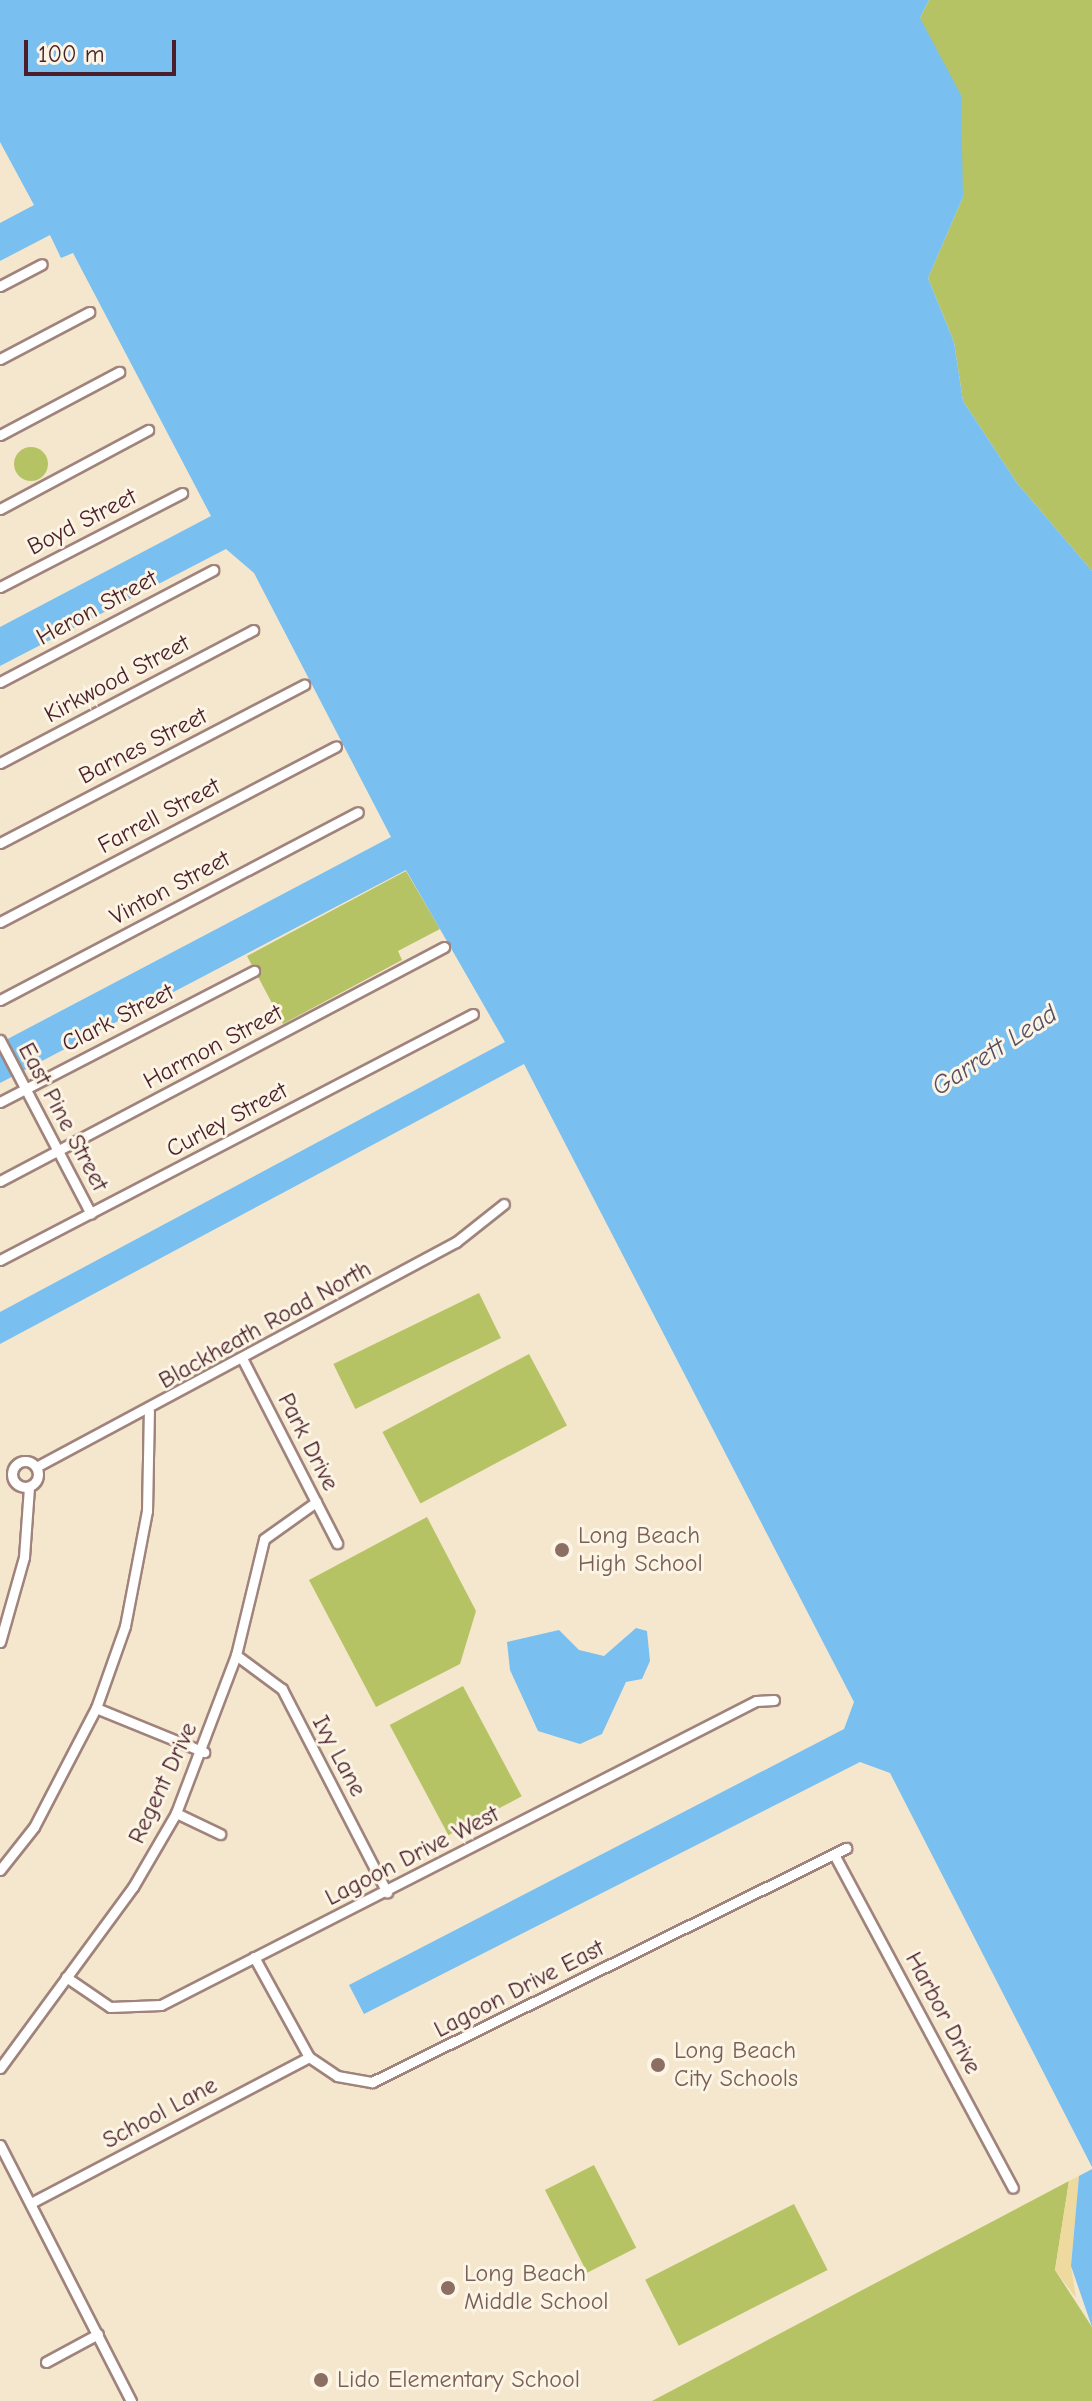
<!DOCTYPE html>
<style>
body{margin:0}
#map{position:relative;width:1092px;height:2401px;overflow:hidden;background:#f5e7cd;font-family:"Comic Neue",sans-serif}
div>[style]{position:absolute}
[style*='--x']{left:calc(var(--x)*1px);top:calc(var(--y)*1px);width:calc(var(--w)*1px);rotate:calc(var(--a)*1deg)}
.green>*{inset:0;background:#b6c365;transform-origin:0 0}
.round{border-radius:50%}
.sand>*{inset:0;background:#eeda9e}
.water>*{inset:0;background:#79bff0}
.roads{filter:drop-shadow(2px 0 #a0837c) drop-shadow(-2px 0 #a0837c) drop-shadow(0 2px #a0837c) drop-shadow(0 -2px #a0837c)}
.minor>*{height:9px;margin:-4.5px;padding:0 4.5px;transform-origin:4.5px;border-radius:4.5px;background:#fff}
.minor>.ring{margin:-4.5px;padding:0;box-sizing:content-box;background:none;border:9px solid #fff;border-radius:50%}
.dots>*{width:22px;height:22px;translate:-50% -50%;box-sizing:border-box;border:4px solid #fcf5e5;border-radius:50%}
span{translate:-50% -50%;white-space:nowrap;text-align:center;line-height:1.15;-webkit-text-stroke:6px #fcf5e5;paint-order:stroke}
.street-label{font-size:24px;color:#4a1f2b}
.education-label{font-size:24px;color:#785e54}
.left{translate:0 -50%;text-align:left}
.water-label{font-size:26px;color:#584f66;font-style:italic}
.scale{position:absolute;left:24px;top:40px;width:152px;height:36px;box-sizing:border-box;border:4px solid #4a1f2b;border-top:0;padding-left:10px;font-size:24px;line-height:28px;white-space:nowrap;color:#4a1f2b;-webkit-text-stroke:6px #fcf5e5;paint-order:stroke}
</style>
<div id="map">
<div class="green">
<i style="clip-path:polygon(929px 0,1092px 0,1092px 571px,1017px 483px,963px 401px,954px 342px,928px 278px,963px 197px,920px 18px)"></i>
<i class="round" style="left:14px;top:447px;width:34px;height:34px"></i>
<i style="clip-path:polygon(406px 871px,440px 929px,398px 951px,402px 960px,283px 1024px,247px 956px)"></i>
<i style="left:479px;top:1293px;width:50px;height:162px;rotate:64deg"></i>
<i style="left:529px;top:1354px;width:81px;height:166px;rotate:62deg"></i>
<i style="clip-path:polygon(427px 1517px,476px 1611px,460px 1664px,376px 1707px,309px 1580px)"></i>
<i style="left:463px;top:1686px;width:125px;height:83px;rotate:62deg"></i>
<i style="left:594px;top:2165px;width:93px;height:55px;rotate:63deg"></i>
<i style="clip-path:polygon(1069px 2181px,1055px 2270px,1092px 2327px,1092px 2401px,652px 2401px)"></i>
<i style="left:794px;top:2204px;width:74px;height:167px;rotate:63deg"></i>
</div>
<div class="sand">
<i style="clip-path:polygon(1079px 2176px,1071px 2266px,1076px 2298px,1055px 2270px,1069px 2181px)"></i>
</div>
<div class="water">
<i style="clip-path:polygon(0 0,929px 0,920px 18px,961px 95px,963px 197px,928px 278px,954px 342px,963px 401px,1017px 483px,1092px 571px,1092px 2167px,890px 1773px,860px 1762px,364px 2014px,349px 1985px,844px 1729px,854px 1702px,524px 1064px,0 1344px,0 1312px,505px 1042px,406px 870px,0 1083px,0 1043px,391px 837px,254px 573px,226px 549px,0 666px,0 627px,211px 516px,73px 253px,61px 258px,50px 235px,0 261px,0 223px,34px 205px,0 142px)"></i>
<i style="clip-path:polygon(636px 1628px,647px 1631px,650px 1661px,642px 1679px,626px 1682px,602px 1734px,580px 1744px,538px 1731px,510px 1670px,507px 1642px,559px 1630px,579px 1650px,604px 1656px)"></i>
<i style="clip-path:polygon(1092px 2169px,1092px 2327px,1071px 2266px,1079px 2176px)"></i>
</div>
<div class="roads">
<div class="minor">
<i style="--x:0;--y:286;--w:47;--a:-27.6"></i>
<i style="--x:0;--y:359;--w:101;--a:-27.8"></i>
<i style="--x:0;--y:435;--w:135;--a:-27.9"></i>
<i style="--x:0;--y:509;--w:168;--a:-28.1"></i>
<i style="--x:0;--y:587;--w:205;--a:-27.3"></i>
<i style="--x:0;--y:682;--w:241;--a:-27.7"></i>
<i style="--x:0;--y:763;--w:286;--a:-27.7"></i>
<i style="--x:0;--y:843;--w:343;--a:-27.5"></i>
<i style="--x:0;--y:922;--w:379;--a:-27.6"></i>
<i style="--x:0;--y:1000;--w:404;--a:-27.7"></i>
<i style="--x:0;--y:1040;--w:196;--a:62.4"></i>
<i style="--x:0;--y:1102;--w:286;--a:-27.3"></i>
<i style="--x:0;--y:1181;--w:502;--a:-27.79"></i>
<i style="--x:0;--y:1260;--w:533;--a:-27.48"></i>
<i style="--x:243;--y:1360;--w:206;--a:62.8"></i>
<i class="ring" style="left:12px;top:1461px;width:17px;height:17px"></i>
<i style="--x:36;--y:1467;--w:476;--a:-28.2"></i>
<i style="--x:456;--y:1242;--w:61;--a:-38.4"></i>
<i style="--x:0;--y:1642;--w:88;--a:-74.2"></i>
<i style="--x:24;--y:1557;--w:70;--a:-85.9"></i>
<i style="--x:236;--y:1655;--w:57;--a:36.5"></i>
<i style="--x:282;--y:1689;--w:229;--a:62.7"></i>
<i style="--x:96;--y:1708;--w:117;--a:22.2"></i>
<i style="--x:176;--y:1813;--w:49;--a:25.5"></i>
<i style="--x:836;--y:1858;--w:374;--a:61.8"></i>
<i style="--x:0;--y:1870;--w:55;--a:-51.7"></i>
<i style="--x:34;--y:1827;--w:134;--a:-62.5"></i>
<i style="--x:96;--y:1708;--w:87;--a:-70.5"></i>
<i style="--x:125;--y:1626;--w:117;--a:-79.2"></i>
<i style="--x:147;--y:1511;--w:100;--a:-88.9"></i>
<i style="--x:254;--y:1957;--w:114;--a:61.2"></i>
<i style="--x:309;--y:2057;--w:34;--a:34"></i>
<i style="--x:337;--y:2076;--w:36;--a:10"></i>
<i style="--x:372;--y:2082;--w:529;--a:-26.27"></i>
<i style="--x:66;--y:1977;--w:53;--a:34.3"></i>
<i style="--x:110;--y:2007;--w:51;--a:-2.2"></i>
<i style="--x:161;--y:2005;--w:668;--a:-27.06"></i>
<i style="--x:756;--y:1701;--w:18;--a:-3"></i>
<i style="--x:0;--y:2068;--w:225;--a:-53.7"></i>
<i style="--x:133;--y:1887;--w:86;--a:-59.8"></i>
<i style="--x:176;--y:1813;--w:169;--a:-69.2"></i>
<i style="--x:236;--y:1655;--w:119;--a:-76.4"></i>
<i style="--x:264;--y:1539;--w:64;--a:-35.4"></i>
<i style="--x:0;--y:2145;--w:288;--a:62.9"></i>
<i style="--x:31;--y:2203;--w:314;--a:-27.7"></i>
<i style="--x:46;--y:2362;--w:59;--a:-28.3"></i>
</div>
</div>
<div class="dots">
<i style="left:562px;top:1550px;background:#8d6e63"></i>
<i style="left:658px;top:2065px;background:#8d6e63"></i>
<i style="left:448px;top:2288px;background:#8d6e63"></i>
<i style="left:321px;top:2380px;background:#8d6e63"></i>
</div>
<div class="street-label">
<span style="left:82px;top:522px;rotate:-27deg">Boyd Street</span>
<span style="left:97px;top:608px;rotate:-28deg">Heron Street</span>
<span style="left:117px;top:679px;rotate:-28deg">Kirkwood Street</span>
<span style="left:143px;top:746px;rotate:-27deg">Barnes Street</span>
<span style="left:159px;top:816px;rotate:-28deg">Farrell Street</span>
<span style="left:170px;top:888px;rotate:-28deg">Vinton Street</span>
<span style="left:118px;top:1018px;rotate:-27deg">Clark Street</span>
<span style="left:213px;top:1047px;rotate:-28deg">Harmon Street</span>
<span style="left:63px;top:1117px;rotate:62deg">East Pine Street</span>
<span style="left:227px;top:1120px;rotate:-28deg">Curley Street</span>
<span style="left:265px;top:1325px;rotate:-29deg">Blackheath Road North</span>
<span style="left:308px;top:1442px;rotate:63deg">Park Drive</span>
<span style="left:339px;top:1756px;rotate:62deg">Ivy Lane</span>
<span style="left:163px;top:1783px;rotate:-65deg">Regent Drive</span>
<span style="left:412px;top:1856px;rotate:-27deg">Lagoon Drive West</span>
<span style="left:519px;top:1989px;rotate:-27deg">Lagoon Drive East</span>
<span style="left:943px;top:2013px;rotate:62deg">Harbor Drive</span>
<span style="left:160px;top:2113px;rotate:-28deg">School Lane</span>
</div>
<div class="education-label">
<span class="left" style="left:578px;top:1550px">Long Beach<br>High School</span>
<span class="left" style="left:674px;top:2065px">Long Beach<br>City Schools</span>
<span class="left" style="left:464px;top:2288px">Long Beach<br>Middle School</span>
<span class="left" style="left:337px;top:2380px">Lido Elementary School</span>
</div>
<div class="water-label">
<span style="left:995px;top:1051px;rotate:-33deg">Garrett Lead</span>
</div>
<div class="scale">100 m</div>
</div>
